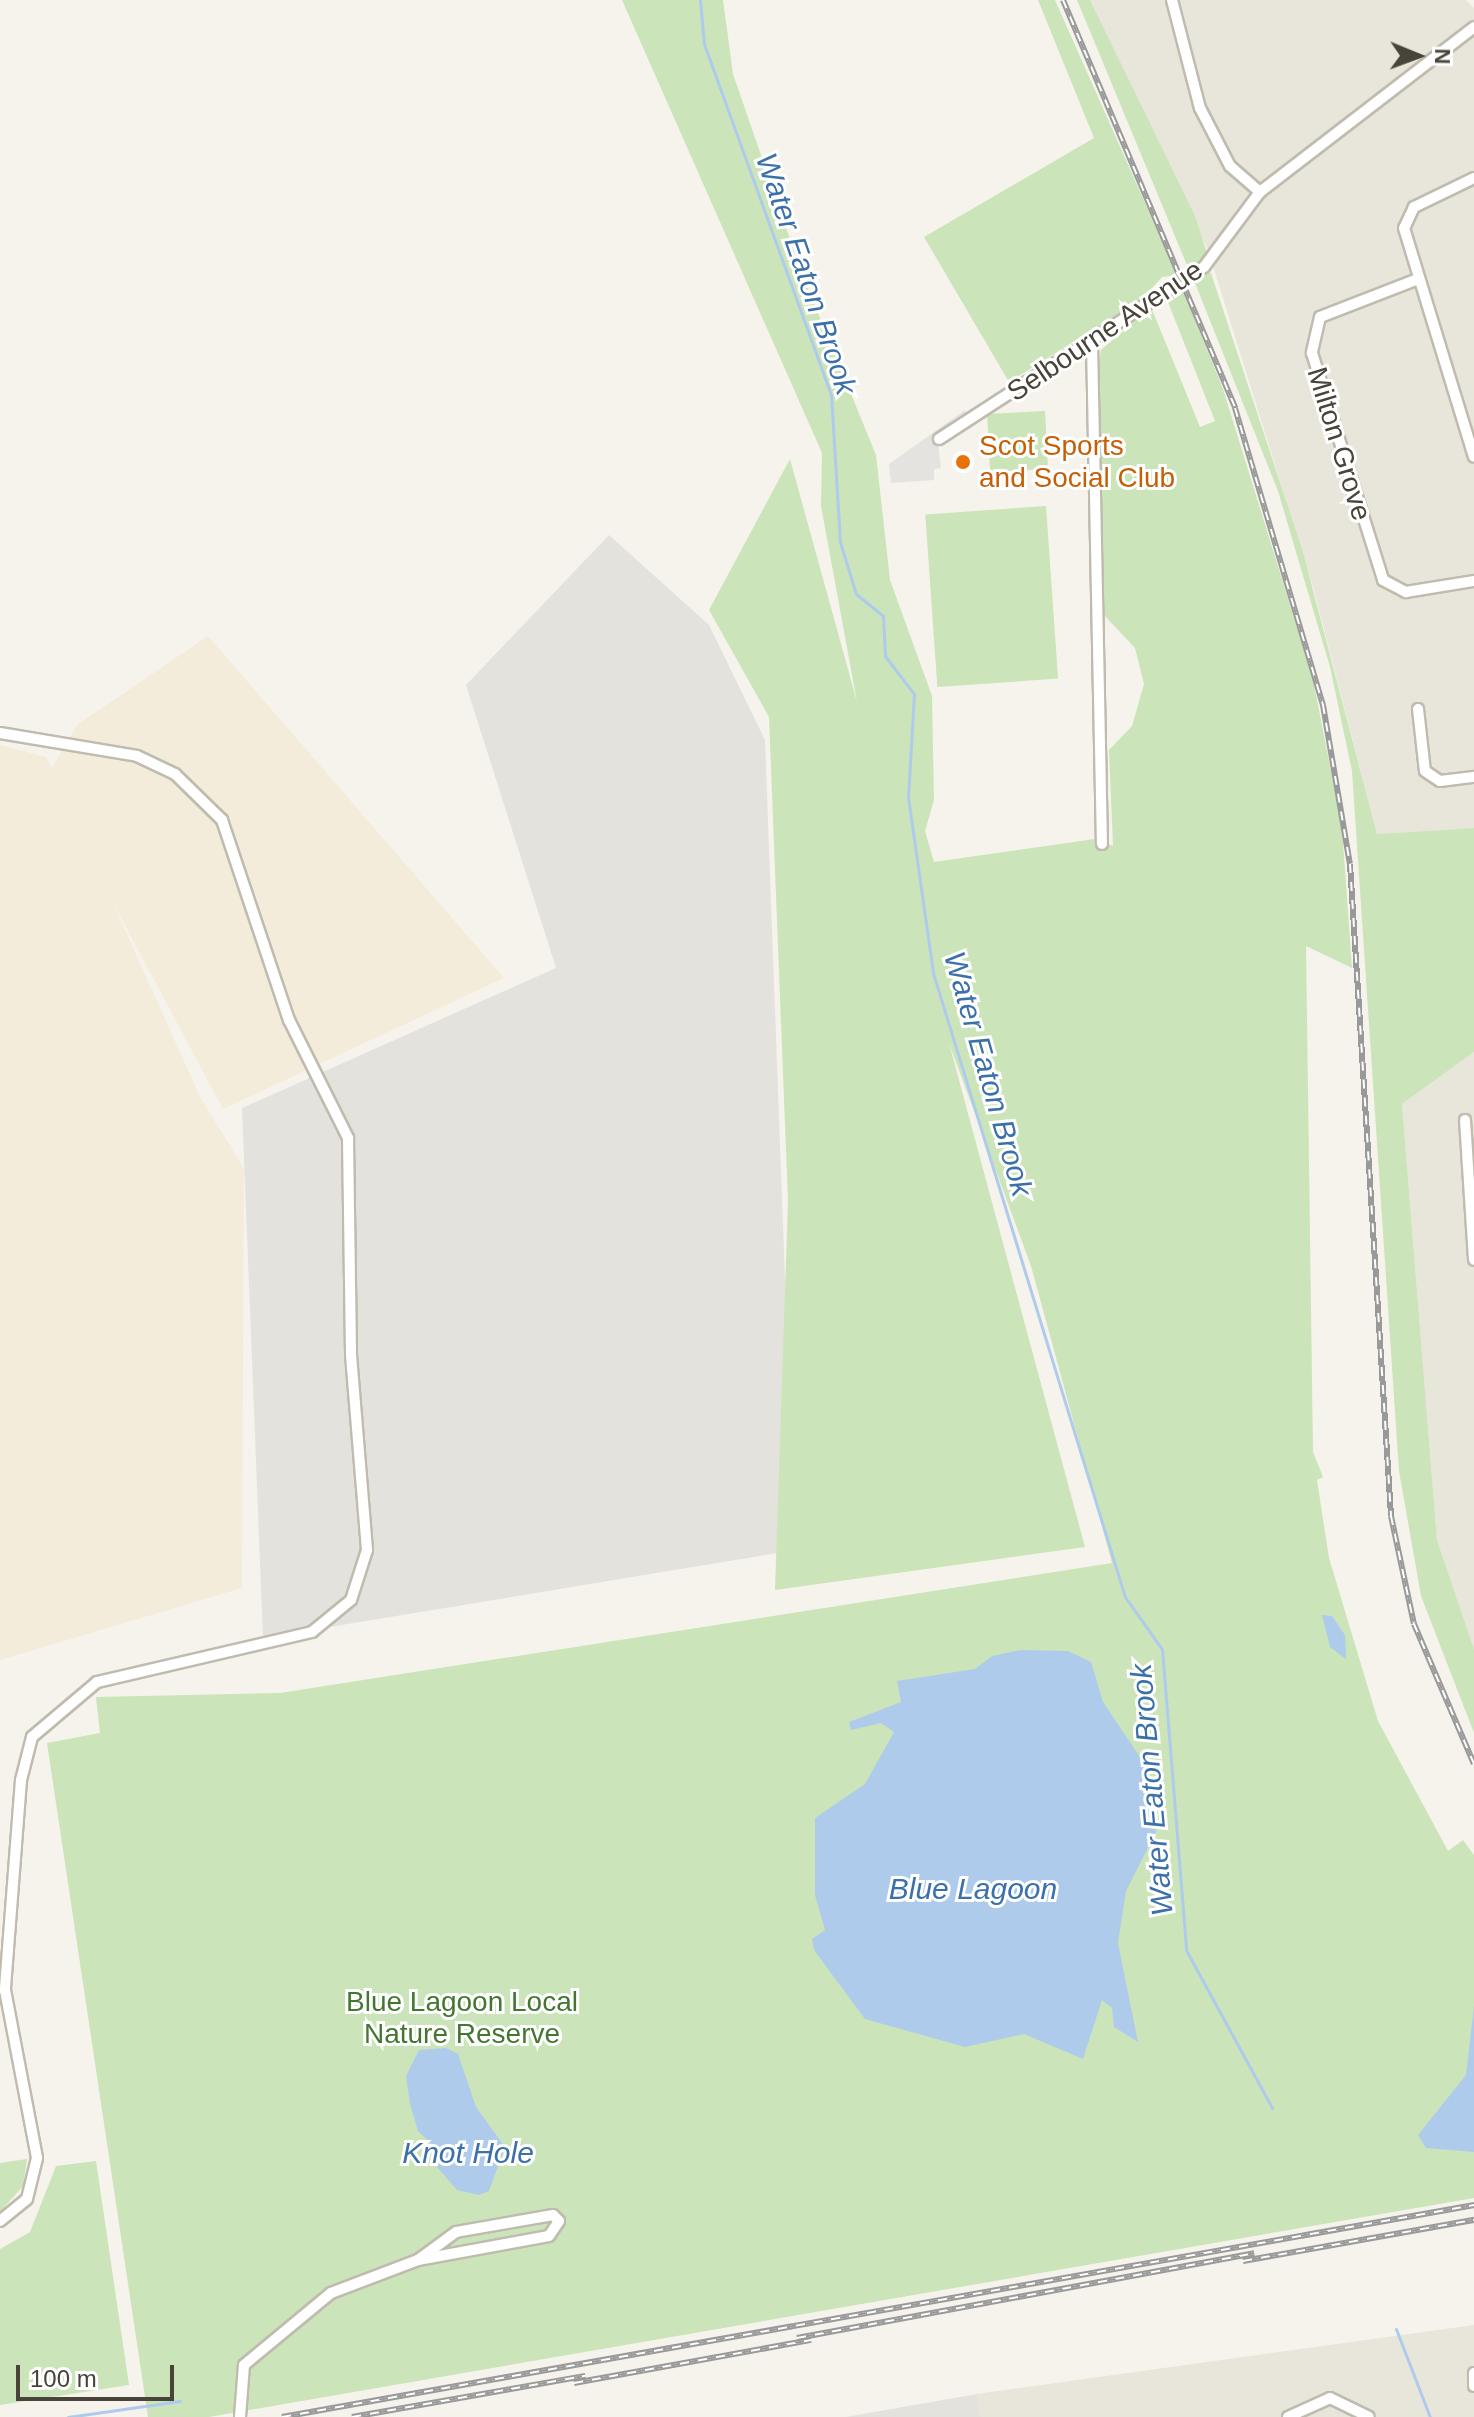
<!DOCTYPE html>
<style>
body{margin:0}
#map{position:relative;width:1474px;height:2417px;overflow:hidden;background:#f5f3ec;font-family:Arial,sans-serif}
div>[style]{position:absolute}
[style*='--x']{left:calc(var(--x)*1px);top:calc(var(--y)*1px);width:calc(var(--w)*1px);rotate:calc(var(--a)*1deg)}
.residential>*{inset:0;background:#e8e5db}
.commercial>*{inset:0;background:#f4ecda}
.industrial>*{inset:0;background:#e4e2dd}
.green>*{inset:0;background:#cce4b9;transform-origin:0 0}
.parking>*{inset:0;background:#e4e3e0}
.water>*{inset:0;background:#afcbeb}
.stream>*{height:3px;margin:-1.5px;padding:0 1.5px;transform-origin:1.5px;border-radius:1.5px;background:#afcbeb}
.roads{filter:drop-shadow(2px 0 #bfbcaf) drop-shadow(-2px 0 #bfbcaf) drop-shadow(0 2px #bfbcaf) drop-shadow(0 -2px #bfbcaf)}
.minor>*{height:10px;margin:-5px;padding:0 5px;transform-origin:5px;border-radius:5px;background:#fff}
.rail>*{height:6px;margin-top:-3px;transform-origin:0;background:repeating-linear-gradient(90deg,#fff 0 9px,#999 0 18px);box-sizing:border-box;border-block:2px solid #999}
.dots>*{width:22px;height:22px;translate:-50% -50%;box-sizing:border-box;border:4px solid #fff;border-radius:50%}
span{translate:-50% -50%;white-space:nowrap;text-align:center;line-height:1.15;-webkit-text-stroke:6px #fff;paint-order:stroke}
.street-label{font-size:28px;color:#48443a}
.food-label{font-size:28px;color:#c56008}
.left{translate:0 -50%;text-align:left}
.park-label{font-size:28px;color:#447632}
.water-label{font-size:30px;color:#3c70ab;font-style:italic}
.north{position:absolute;left:1378px;top:16px;width:80px;height:80px;-webkit-text-stroke:6px #fff;paint-order:stroke;rotate:91deg;font-size:22px;font-weight:700;line-height:32px;text-align:center;color:#48443a}
.north::after{content:'';display:block;margin:auto;width:28px;height:36px;background:#48443a;clip-path:polygon(50% 0,100% 100%,50% 72%,0 100%)}
.scale{position:absolute;left:16px;top:2365px;width:158px;height:36px;box-sizing:border-box;border:4px solid #48443a;border-top:0;padding-left:10px;font-size:24px;line-height:28px;white-space:nowrap;color:#48443a;-webkit-text-stroke:6px #fff;paint-order:stroke}
</style>
<div id="map">
<div class="residential">
<i style="clip-path:polygon(1090px 0,1466px 0,1474px 8px,1474px 828px,1377px 834px,1314px 590px,1208px 250px)"></i>
<i style="clip-path:polygon(1474px 1052px,1474px 1649px,1437px 1540px,1402px 1104px)"></i>
<i style="clip-path:polygon(1474px 2325px,1474px 2417px,981px 2417px,977px 2394px)"></i>
</div>
<div class="commercial">
<i style="clip-path:polygon(208px 636px,504px 978px,223px 1109px,112px 901px,201px 1099px,244px 1168px,242px 1588px,0 1660px,0 745px,46px 757px,52px 768px,77px 725px)"></i>
</div>
<div class="industrial">
<i style="clip-path:polygon(609px 535px,709px 625px,765px 740px,795px 1550px,263px 1638px,242px 1108px,556px 968px,466px 685px)"></i>
<i style="clip-path:polygon(977px 2394px,981px 2417px,846px 2417px)"></i>
</div>
<div class="green">
<i style="clip-path:polygon(622px 0,723px 0,733px 74px,802px 274px,876px 455px,890px 580px,932px 696px,934px 800px,925px 831px,934px 862px,1095px 839px,1113px 846px,1109px 750px,1132px 726px,1144px 684px,1135px 648px,1103px 614px,1095px 402px,1101px 350px,1151px 307px,1200px 427px,1215px 421px,1166px 297px,1180px 283px,1223px 389px,1313px 679px,1342px 828px,1352px 968px,1306px 946px,1313px 1452px,1323px 1477px,1317px 1480px,1329px 1558px,1378px 1721px,1448px 1851px,1463px 1840px,1474px 1855px,1474px 2198px,209px 2417px,148px 2417px,47px 1743px,100px 1733px,96px 1697px,280px 1693px,1112px 1563px,1031px 1266px,949px 1043px,1085px 1547px,775px 1590px,788px 1201px,769px 717px,709px 610px,790px 459px,857px 702px,821px 506px,822px 453px)"></i>
<i style="clip-path:polygon(1038px 0,1055px 0,1177px 275px,1162px 277px,1142px 299px,1009px 382px,924px 237px,1094px 138px)"></i>
<i style="clip-path:polygon(1077px 0,1090px 0,1195px 216px,1208px 256px,1189px 270px)"></i>
<i style="clip-path:polygon(1211px 273px,1303px 552px,1377px 834px,1474px 828px,1474px 1052px,1402px 1104px,1437px 1540px,1474px 1649px,1474px 1733px,1421px 1596px,1399px 1471px,1352px 771px,1330px 667px,1278px 491px,1193px 278px)"></i>
<i style="left:1045px;top:411px;width:58px;height:58px;rotate:87deg"></i>
<i style="left:1046px;top:506px;width:173px;height:121px;rotate:86deg"></i>
<i style="clip-path:polygon(27px 2159px,23px 2186px,0 2212px,0 2163px)"></i>
<i style="clip-path:polygon(96px 2161px,129px 2385px,0 2405px,0 2249px,30px 2232px,56px 2166px)"></i>
</div>
<div class="parking">
<i style="clip-path:polygon(965px 410px,968px 417px,937px 435px,941px 468px,934px 469px,934px 480px,891px 483px,889px 464px)"></i>
</div>
<div class="water">
<i style="clip-path:polygon(1322px 1615px,1332px 1616px,1345px 1635px,1346px 1659px,1330px 1647px)"></i>
<i style="clip-path:polygon(1021px 1650px,1068px 1651px,1091px 1662px,1103px 1702px,1142px 1760px,1153px 1793px,1156px 1832px,1126px 1891px,1118px 1943px,1138px 2042px,1114px 2027px,1112px 2008px,1102px 2000px,1083px 2059px,1024px 2034px,965px 2047px,865px 2019px,814px 1950px,812px 1939px,825px 1930px,815px 1895px,815px 1818px,865px 1784px,894px 1732px,881px 1723px,851px 1730px,849px 1722px,901px 1702px,897px 1681px,975px 1669px,992px 1656px)"></i>
<i style="clip-path:polygon(1474px 2006px,1474px 2152px,1426px 2148px,1418px 2135px,1466px 2075px)"></i>
<i style="clip-path:polygon(446px 2048px,458px 2054px,476px 2107px,505px 2147px,489px 2191px,479px 2195px,457px 2190px,437px 2167px,435px 2147px,418px 2131px,410px 2104px,406px 2076px,419px 2050px)"></i>
</div>
<div class="stream">
<i style="--x:700;--y:0;--w:44;--a:84.8"></i>
<i style="--x:704;--y:44;--w:373;--a:70.1"></i>
<i style="--x:831;--y:395;--w:147;--a:86.5"></i>
<i style="--x:840;--y:542;--w:54;--a:72.9"></i>
<i style="--x:856;--y:594;--w:35;--a:39"></i>
<i style="--x:883;--y:616;--w:40;--a:87.1"></i>
<i style="--x:885;--y:656;--w:48;--a:52.7"></i>
<i style="--x:914;--y:694;--w:103;--a:93.3"></i>
<i style="--x:908;--y:797;--w:178;--a:81.9"></i>
<i style="--x:933;--y:973;--w:653;--a:72.9"></i>
<i style="--x:1125;--y:1597;--w:64;--a:54.6"></i>
<i style="--x:1162;--y:1649;--w:302;--a:85.4"></i>
<i style="--x:1186;--y:1950;--w:180;--a:61.4"></i>
<i style="--x:1396;--y:2329;--w:94;--a:68.9"></i>
<i style="--x:68;--y:2417;--w:113;--a:-8.1"></i>
</div>
<div class="roads">
<div class="minor">
<i style="--x:1172;--y:0;--w:112;--a:75.5"></i>
<i style="--x:1200;--y:108;--w:65;--a:62.7"></i>
<i style="--x:1230;--y:166;--w:40;--a:41"></i>
<i style="--x:1474;--y:178;--w:67;--a:154.2"></i>
<i style="--x:1414;--y:207;--w:23;--a:115"></i>
<i style="--x:1404;--y:228;--w:239;--a:73"></i>
<i style="--x:1260;--y:192;--w:270;--a:-37.6"></i>
<i style="--x:1418;--y:279;--w:105;--a:158.8"></i>
<i style="--x:1320;--y:317;--w:37;--a:103"></i>
<i style="--x:1312;--y:353;--w:238;--a:72.6"></i>
<i style="--x:1383;--y:580;--w:26;--a:28"></i>
<i style="--x:1406;--y:592;--w:69;--a:-9.2"></i>
<i style="--x:1092;--y:343;--w:501;--a:88.86"></i>
<i style="--x:939;--y:439;--w:316;--a:-33"></i>
<i style="--x:1204;--y:267;--w:94;--a:-53.3"></i>
<i style="--x:1418;--y:709;--w:62;--a:83.6"></i>
<i style="--x:1425;--y:771;--w:18;--a:34"></i>
<i style="--x:1440;--y:781;--w:34;--a:-7"></i>
<i style="--x:0;--y:733;--w:139;--a:9.5"></i>
<i style="--x:137;--y:756;--w:42;--a:25.3"></i>
<i style="--x:175;--y:774;--w:66;--a:44.4"></i>
<i style="--x:222;--y:820;--w:211;--a:71.5"></i>
<i style="--x:289;--y:1020;--w:132;--a:63.4"></i>
<i style="--x:348;--y:1138;--w:217;--a:89.2"></i>
<i style="--x:351;--y:1355;--w:196;--a:85.3"></i>
<i style="--x:367;--y:1550;--w:52;--a:107.7"></i>
<i style="--x:351;--y:1600;--w:50;--a:140.6"></i>
<i style="--x:312;--y:1632;--w:221;--a:166.9"></i>
<i style="--x:97;--y:1682;--w:85;--a:139.8"></i>
<i style="--x:32;--y:1737;--w:44;--a:104.3"></i>
<i style="--x:21;--y:1780;--w:211;--a:94.4"></i>
<i style="--x:5;--y:1990;--w:171;--a:79.2"></i>
<i style="--x:37;--y:2158;--w:42;--a:103.7"></i>
<i style="--x:27;--y:2199;--w:35;--a:141"></i>
<i style="--x:1465;--y:1120;--w:140;--a:86.3"></i>
<i style="--x:1474;--y:2373;--w:13;--a:90"></i>
<i style="--x:240;--y:2417;--w:52;--a:-85.6"></i>
<i style="--x:244;--y:2365;--w:113;--a:-39.6"></i>
<i style="--x:331;--y:2293;--w:93;--a:-20.8"></i>
<i style="--x:418;--y:2260;--w:133;--a:-10.4"></i>
<i style="--x:549;--y:2236;--w:18;--a:-56"></i>
<i style="--x:559;--y:2221;--w:8;--a:-135"></i>
<i style="--x:553;--y:2215;--w:98;--a:170.1"></i>
<i style="--x:456;--y:2232;--w:47;--a:143.6"></i>
<i style="--x:1288;--y:2417;--w:46;--a:-24.3"></i>
<i style="--x:1330;--y:2398;--w:43;--a:26"></i>
</div>
</div>
<div class="rail">
<i style="--x:1063;--y:0;--w:443;--a:67.1"></i>
<i style="--x:1235;--y:408;--w:310;--a:73.5"></i>
<i style="--x:1323;--y:705;--w:161;--a:80.4"></i>
<i style="--x:1350;--y:864;--w:653;--a:86.4"></i>
<i style="--x:1391;--y:1516;--w:110;--a:78"></i>
<i style="--x:1414;--y:1624;--w:152;--a:66.8"></i>
<i style="--x:1243;--y:2261;--w:235;--a:-10.1"></i>
<i style="--x:797;--y:2338;--w:465;--a:-10.5"></i>
<i style="--x:574;--y:2383;--w:241;--a:-10.3"></i>
<i style="--x:282;--y:2417;--w:1211;--a:-10.08"></i>
<i style="--x:352;--y:2417;--w:237;--a:-10"></i>
</div>
<div class="dots">
<i style="left:963px;top:462px;background:#e8710a"></i>
</div>
<div class="street-label">
<span style="left:1105px;top:331px;rotate:-34deg">Selbourne Avenue</span>
<span style="left:1339px;top:444px;rotate:73deg">Milton Grove</span>
</div>
<div class="food-label">
<span class="left" style="left:979px;top:462px">Scot Sports<br>and Social Club</span>
</div>
<div class="park-label">
<span style="left:462px;top:2018px">Blue Lagoon Local<br>Nature Reserve</span>
</div>
<div class="water-label">
<span style="left:806px;top:274px;rotate:71deg">Water Eaton Brook</span>
<span style="left:988px;top:1074px;rotate:74deg">Water Eaton Brook</span>
<span style="left:1152px;top:1790px;rotate:-95deg">Water Eaton Brook</span>
<span style="left:973px;top:1889px">Blue Lagoon</span>
<span style="left:468px;top:2153px">Knot Hole</span>
</div>
<div class="north">N</div>
<div class="scale">100 m</div>
</div>
